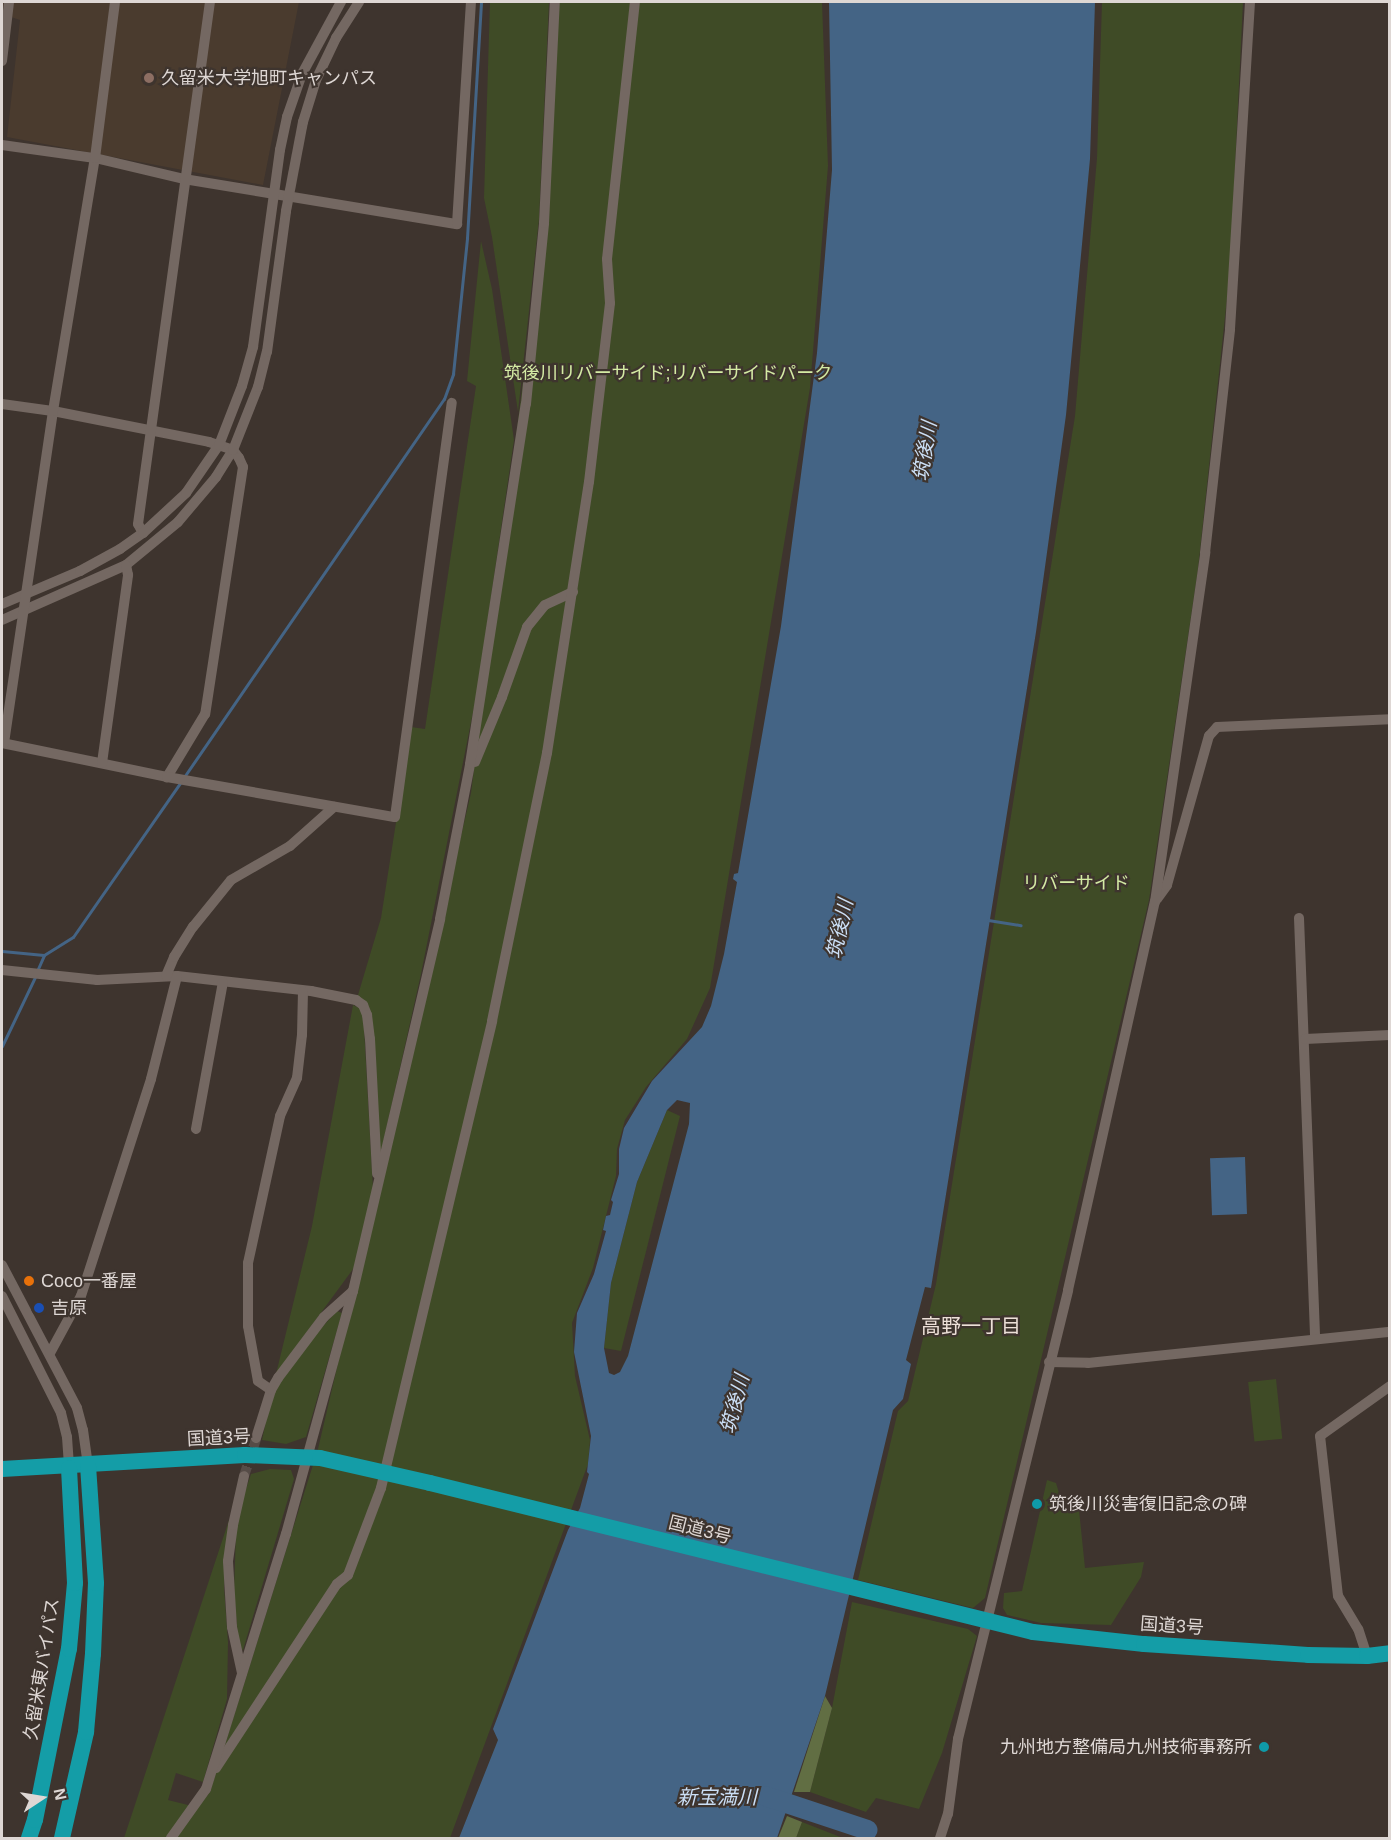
<!DOCTYPE html>
<meta charset="utf-8">
<style>
body{margin:0}
#map{position:relative;width:1391px;height:1840px;overflow:hidden;background:#3e342e;font-family:Arial,"Noto Sans JP",sans-serif}
div>[style]{position:absolute}
[style*='--x']{left:calc(var(--x)*1px);top:calc(var(--y)*1px);width:calc(var(--w)*1px);rotate:calc(var(--a)*1deg)}
.education>*{inset:0;background:#4a3b2e}
.green>*{inset:0;background:#3f4b26;transform-origin:0 0}
.forest>*{inset:0;background:#616e43}
.water>*{inset:0;background:#446485;transform-origin:0 0}
.stream>*{height:3px;margin:-1.5px;padding:0 1.5px;transform-origin:1.5px;border-radius:1.5px;background:#446485}
.river>*{height:20px;margin:-10px;padding:0 10px;transform-origin:10px;border-radius:10px;background:#446485}
.minor-tunnel>*{height:10px;margin-top:-5px;transform-origin:0;background:repeating-linear-gradient(90deg,#564c47 0 10px,transparent 0 15px)}
.minor>*{height:10px;margin:-5px;padding:0 5px;transform-origin:5px;border-radius:5px;background:#746862}
.highway>*{height:16px;margin:-8px;padding:0 8px;transform-origin:8px;border-radius:8px;background:#149da7}
.dots>*{width:16px;height:16px;translate:-50% -50%;box-sizing:border-box;border:3px solid #3e342e;border-radius:50%}
span{translate:-50% -50%;white-space:nowrap;text-align:center;line-height:1.15;-webkit-text-stroke:4.5px #3e342e;paint-order:stroke}
.poi-label{font-size:18px;color:#ded7d4}
.left{translate:0 -50%;text-align:left}
.right{translate:-100% -50%;text-align:right}
.park-label{font-size:18px;color:#d4eba4}
.street-label{font-size:18px;color:#ded7d4}
.water-label{font-size:20px;color:#cbdff6;font-style:italic}
.neighbourhood-label{font-size:20px;color:#ede0d8}
.frame{position:absolute;inset:0;border:3px solid #ded7d4;pointer-events:none}
.north{position:absolute;left:12px;top:1768px;width:60px;height:60px;-webkit-text-stroke:4px #3e342e;paint-order:stroke;rotate:78deg;font-size:16px;font-weight:700;line-height:24px;text-align:center;color:#ded7d4}
.north::after{content:'';display:block;margin:auto;width:21px;height:27px;background:#ded7d4;clip-path:polygon(50% 0,100% 100%,50% 72%,0 100%)}
</style>
<div id="map">
<div class="education">
<i style="clip-path:polygon(2px 2px,299px 2px,263px 185px,7px 137px,20px 20px,2px 14px)"></i>
</div>
<div class="green">
<i style="clip-path:polygon(490px 2px,549px 2px,539px 219px,518px 412px,492px 237px,484px 198px)"></i>
<i style="clip-path:polygon(556px 2px,822px 2px,828px 166px,810px 388px,710px 988px,687px 1039px,646px 1087px,625px 1120px,617px 1149px,616px 1176px,593px 1268px,572px 1323px,575px 1376px,590px 1440px,588px 1464px,450px 1838px,174px 1838px,210px 1792px,318px 1449px,471px 793px,545px 207px)"></i>
<i style="clip-path:polygon(1102px 2px,1243px 2px,1230px 270px,1198px 569px,1149px 900px,985px 1598px,973px 1608px,858px 1580px,898px 1411px,908px 1401px,936px 1284px,1075px 416px,1097px 158px)"></i>
<i style="clip-path:polygon(481px 241px,492px 289px,514px 440px,477px 692px,421px 974px,379px 1161px,374px 1047px,358px 995px,381px 918px,411px 727px,425px 729px,476px 386px,467px 381px)"></i>
<i style="clip-path:polygon(353px 1005px,363px 1010px,373px 1189px,356px 1265px,276px 1374px,312px 1226px)"></i>
<i style="clip-path:polygon(667px 1110px,680px 1116px,621px 1351px,604px 1348px,611px 1283px,637px 1182px)"></i>
<i style="clip-path:polygon(337px 1311px,342px 1313px,306px 1437px,286px 1444px,262px 1440px,269px 1407px,278px 1386px,312px 1338px)"></i>
<i style="left:1276px;top:1379px;width:60px;height:28px;rotate:84deg"></i>
<i style="clip-path:polygon(270px 1469px,291px 1470px,294px 1479px,243px 1650px,239px 1649px,234px 1592px,236px 1532px,241px 1504px,251px 1474px)"></i>
<i style="clip-path:polygon(1047px 1480px,1056px 1483px,1063px 1506px,1079px 1510px,1085px 1568px,1144px 1562px,1141px 1577px,1111px 1625px,1041px 1623px,1007px 1615px,1003px 1608px,1004px 1593px,1022px 1591px)"></i>
<i style="clip-path:polygon(229px 1520px,224px 1588px,228px 1642px,227px 1699px,203px 1782px,176px 1773px,168px 1800px,192px 1806px,167px 1838px,124px 1838px)"></i>
<i style="clip-path:polygon(852px 1602px,968px 1629px,977px 1636px,942px 1753px,919px 1809px,876px 1798px,866px 1812px,810px 1792px,832px 1708px)"></i>
<i style="clip-path:polygon(802px 1822px,843px 1838px,796px 1838px)"></i>
</div>
<div class="forest">
<i style="clip-path:polygon(825px 1696px,832px 1708px,810px 1792px,794px 1792px)"></i>
<i style="clip-path:polygon(787px 1816px,802px 1822px,796px 1838px,778px 1838px)"></i>
</div>
<div class="water">
<i style="clip-path:polygon(evenodd,829px 2px,1095px 2px,1090px 159px,1066px 415px,1036px 632px,931px 1288px,925px 1287px,906px 1360px,911px 1364px,903px 1399px,893px 1410px,825px 1696px,777px 1838px,459px 1838px,498px 1740px,493px 1729px,568px 1530px,580px 1508px,589px 1474px,587px 1472px,591px 1436px,574px 1352px,577px 1313px,594px 1274px,606px 1231px,603px 1230px,606px 1216px,610px 1215px,613px 1202px,611px 1200px,619px 1174px,619px 1149px,624px 1128px,652px 1081px,702px 1027px,711px 1006px,724px 954px,737px 882px,733px 879px,734px 874px,738px 873px,781px 626px,817px 353px,832px 170px,829px 2px,677px 1100px,690px 1103px,689px 1124px,628px 1356px,620px 1372px,614px 1375px,609px 1373px,604px 1348px,611px 1283px,637px 1182px,667px 1110px,677px 1100px)"></i>
<i style="left:1245px;top:1157px;width:57px;height:35px;rotate:88deg"></i>
</div>
<div class="stream">
<i style="--x:184;--y:777;--w:459;--a:-55.5"></i>
<i style="--x:444;--y:399;--w:27;--a:-70"></i>
<i style="--x:453;--y:374;--w:137;--a:-84.1"></i>
<i style="--x:467;--y:238;--w:236;--a:-86.6"></i>
<i style="--x:988;--y:920;--w:33;--a:9"></i>
<i style="--x:2;--y:951;--w:42;--a:5.4"></i>
<i style="--x:37;--y:971;--w:17;--a:-66"></i>
<i style="--x:44;--y:955;--w:34;--a:-32"></i>
<i style="--x:73;--y:937;--w:188;--a:-55.2"></i>
<i style="--x:2;--y:1046;--w:76;--a:-64.4"></i>
</div>
<div class="river">
<i style="--x:765;--y:1796;--w:108;--a:18.4"></i>
</div>
<div class="minor-tunnel">
<i style="--x:244;--y:1476;--w:40;--a:-72"></i>
</div>
<div class="minor">
<i style="--x:2;--y:61;--w:59;--a:-83.2"></i>
<i style="--x:2;--y:145;--w:94;--a:8"></i>
<i style="--x:95;--y:158;--w:91;--a:13.3"></i>
<i style="--x:184;--y:179;--w:277;--a:9.4"></i>
<i style="--x:457;--y:224;--w:222;--a:-86.4"></i>
<i style="--x:2;--y:404;--w:51;--a:7.8"></i>
<i style="--x:53;--y:411;--w:159;--a:11.2"></i>
<i style="--x:209;--y:442;--w:25;--a:18"></i>
<i style="--x:233;--y:450;--w:10;--a:53"></i>
<i style="--x:239;--y:458;--w:10;--a:66"></i>
<i style="--x:243;--y:467;--w:250;--a:98.7"></i>
<i style="--x:205;--y:714;--w:74;--a:121.1"></i>
<i style="--x:143;--y:533;--w:10;--a:-119"></i>
<i style="--x:138;--y:524;--w:527;--a:-82.15"></i>
<i style="--x:2;--y:604;--w:85;--a:-22.9"></i>
<i style="--x:80;--y:571;--w:46;--a:-28.8"></i>
<i style="--x:120;--y:549;--w:28;--a:-35"></i>
<i style="--x:143;--y:533;--w:59;--a:-42.9"></i>
<i style="--x:186;--y:493;--w:58;--a:-55.5"></i>
<i style="--x:219;--y:445;--w:63;--a:-68.7"></i>
<i style="--x:242;--y:386;--w:41;--a:-74.2"></i>
<i style="--x:253;--y:347;--w:199;--a:-82.2"></i>
<i style="--x:280;--y:150;--w:34;--a:-78"></i>
<i style="--x:287;--y:117;--w:46;--a:-70.8"></i>
<i style="--x:302;--y:74;--w:82;--a:-61.6"></i>
<i style="--x:2;--y:620;--w:136;--a:-23.9"></i>
<i style="--x:126;--y:565;--w:67;--a:-39.6"></i>
<i style="--x:178;--y:522;--w:59;--a:-49.8"></i>
<i style="--x:216;--y:477;--w:32;--a:-58"></i>
<i style="--x:233;--y:450;--w:68;--a:-68.4"></i>
<i style="--x:258;--y:387;--w:36;--a:-76"></i>
<i style="--x:267;--y:352;--w:142;--a:-82.3"></i>
<i style="--x:286;--y:211;--w:91;--a:-79.2"></i>
<i style="--x:303;--y:122;--w:44;--a:-72.8"></i>
<i style="--x:316;--y:80;--w:47;--a:-64.5"></i>
<i style="--x:336;--y:38;--w:43;--a:-57.4"></i>
<i style="--x:2;--y:743;--w:168;--a:11.6"></i>
<i style="--x:167;--y:777;--w:231;--a:10"></i>
<i style="--x:395;--y:817;--w:418;--a:-82.2"></i>
<i style="--x:4;--y:743;--w:336;--a:-81.6"></i>
<i style="--x:53;--y:411;--w:256;--a:-80.6"></i>
<i style="--x:95;--y:158;--w:157;--a:-82.7"></i>
<i style="--x:475;--y:762;--w:70;--a:-67.4"></i>
<i style="--x:502;--y:697;--w:74;--a:-70.3"></i>
<i style="--x:527;--y:627;--w:28;--a:-51"></i>
<i style="--x:545;--y:605;--w:31;--a:-25"></i>
<i style="--x:102;--y:763;--w:190;--a:-82.1"></i>
<i style="--x:128;--y:575;--w:10;--a:-101"></i>
<i style="--x:1157;--y:899;--w:17;--a:-54"></i>
<i style="--x:1167;--y:885;--w:155;--a:-74.3"></i>
<i style="--x:1209;--y:736;--w:12;--a:-48"></i>
<i style="--x:1217;--y:727;--w:173;--a:-2.6"></i>
<i style="--x:1299;--y:918;--w:421;--a:87.8"></i>
<i style="--x:2;--y:970;--w:96;--a:6"></i>
<i style="--x:97;--y:980;--w:80;--a:-2.9"></i>
<i style="--x:177;--y:976;--w:135;--a:6.4"></i>
<i style="--x:311;--y:991;--w:46;--a:11.3"></i>
<i style="--x:356;--y:1000;--w:9;--a:36"></i>
<i style="--x:363;--y:1005;--w:11;--a:68"></i>
<i style="--x:367;--y:1015;--w:24;--a:83"></i>
<i style="--x:370;--y:1039;--w:135;--a:87"></i>
<i style="--x:166;--y:976;--w:21;--a:-67"></i>
<i style="--x:174;--y:957;--w:36;--a:-58"></i>
<i style="--x:193;--y:927;--w:60;--a:-51"></i>
<i style="--x:231;--y:880;--w:68;--a:-30"></i>
<i style="--x:290;--y:846;--w:59;--a:-41.6"></i>
<i style="--x:1305;--y:1039;--w:85;--a:-2.7"></i>
<i style="--x:196;--y:1129;--w:149;--a:-79.6"></i>
<i style="--x:2;--y:1265;--w:161;--a:62.3"></i>
<i style="--x:77;--y:1408;--w:23;--a:75"></i>
<i style="--x:83;--y:1430;--w:36;--a:82"></i>
<i style="--x:2;--y:1296;--w:131;--a:63.2"></i>
<i style="--x:61;--y:1413;--w:25;--a:76"></i>
<i style="--x:67;--y:1437;--w:31;--a:86"></i>
<i style="--x:50;--y:1353;--w:65;--a:-61.5"></i>
<i style="--x:81;--y:1296;--w:228;--a:-72.1"></i>
<i style="--x:151;--y:1079;--w:106;--a:-75.8"></i>
<i style="--x:1049;--y:1362;--w:39;--a:1"></i>
<i style="--x:1088;--y:1363;--w:304;--a:-5.9"></i>
<i style="--x:271;--y:1390;--w:16;--a:-145"></i>
<i style="--x:258;--y:1381;--w:56;--a:-100.3"></i>
<i style="--x:248;--y:1326;--w:63;--a:-90"></i>
<i style="--x:248;--y:1263;--w:150;--a:-77.7"></i>
<i style="--x:280;--y:1116;--w:42;--a:-65.9"></i>
<i style="--x:297;--y:1078;--w:43;--a:-83.4"></i>
<i style="--x:302;--y:1035;--w:44;--a:-88.7"></i>
<i style="--x:256;--y:1438;--w:50;--a:-72.6"></i>
<i style="--x:271;--y:1390;--w:14;--a:-60"></i>
<i style="--x:278;--y:1378;--w:76;--a:-53"></i>
<i style="--x:324;--y:1317;--w:39;--a:-42"></i>
<i style="--x:1367;--y:1656;--w:28;--a:-108"></i>
<i style="--x:1358;--y:1629;--w:39;--a:-121"></i>
<i style="--x:1338;--y:1596;--w:161;--a:-96.4"></i>
<i style="--x:1320;--y:1436;--w:86;--a:-35.5"></i>
<i style="--x:242;--y:1673;--w:47;--a:-102.3"></i>
<i style="--x:232;--y:1627;--w:66;--a:-93.5"></i>
<i style="--x:228;--y:1561;--w:36;--a:-82"></i>
<i style="--x:233;--y:1525;--w:50;--a:-77.3"></i>
<i style="--x:216;--y:1768;--w:220;--a:-56.7"></i>
<i style="--x:337;--y:1584;--w:14;--a:-39"></i>
<i style="--x:348;--y:1575;--w:93;--a:-69.2"></i>
<i style="--x:381;--y:1488;--w:480;--a:-76.6"></i>
<i style="--x:492;--y:1021;--w:274;--a:-78.4"></i>
<i style="--x:547;--y:753;--w:274;--a:-81.2"></i>
<i style="--x:589;--y:482;--w:180;--a:-83.3"></i>
<i style="--x:610;--y:303;--w:44;--a:-93.9"></i>
<i style="--x:607;--y:259;--w:259;--a:-83.8"></i>
<i style="--x:171;--y:1838;--w:60;--a:-54.5"></i>
<i style="--x:206;--y:1789;--w:267;--a:-72.6"></i>
<i style="--x:286;--y:1534;--w:252;--a:-74.6"></i>
<i style="--x:353;--y:1291;--w:382;--a:-76.8"></i>
<i style="--x:440;--y:919;--w:158;--a:-79"></i>
<i style="--x:470;--y:764;--w:364;--a:-81.2"></i>
<i style="--x:526;--y:404;--w:182;--a:-84.3"></i>
<i style="--x:544;--y:223;--w:221;--a:-87.2"></i>
<i style="--x:940;--y:1838;--w:25;--a:-72"></i>
<i style="--x:948;--y:1814;--w:76;--a:-82.4"></i>
<i style="--x:958;--y:1739;--w:462;--a:-76.2"></i>
<i style="--x:1068;--y:1290;--w:398;--a:-77.4"></i>
<i style="--x:1155;--y:902;--w:353;--a:-81.8"></i>
<i style="--x:1205;--y:553;--w:225;--a:-83.6"></i>
<i style="--x:1230;--y:329;--w:328;--a:-86.5"></i>
</div>
<div class="highway">
<i style="--x:2;--y:1469;--w:243;--a:-3.3"></i>
<i style="--x:245;--y:1455;--w:75;--a:2.3"></i>
<i style="--x:320;--y:1458;--w:113;--a:12.8"></i>
<i style="--x:430;--y:1483;--w:621;--a:13.88"></i>
<i style="--x:1033;--y:1632;--w:112;--a:6.2"></i>
<i style="--x:1144;--y:1644;--w:164;--a:3.8"></i>
<i style="--x:1308;--y:1655;--w:59;--a:1"></i>
<i style="--x:1367;--y:1656;--w:23;--a:-7"></i>
<i style="--x:29;--y:1838;--w:19;--a:-72"></i>
<i style="--x:35;--y:1820;--w:174;--a:-78.8"></i>
<i style="--x:69;--y:1649;--w:66;--a:-84.8"></i>
<i style="--x:75;--y:1583;--w:115;--a:-93"></i>
<i style="--x:62;--y:1838;--w:109;--a:-77.2"></i>
<i style="--x:86;--y:1732;--w:78;--a:-84.9"></i>
<i style="--x:93;--y:1654;--w:71;--a:-87.6"></i>
<i style="--x:96;--y:1583;--w:117;--a:-93.9"></i>
</div>
<div class="dots">
<i style="left:149px;top:78px;background:#8d6e63"></i>
<i style="left:29px;top:1281px;background:#e8710a"></i>
<i style="left:39px;top:1308px;background:#1a4fb4"></i>
<i style="left:1037px;top:1504px;background:#0f9aa8"></i>
<i style="left:1264px;top:1747px;background:#0f9aa8"></i>
</div>
<div class="poi-label">
<span class="left" style="left:161px;top:78px">久留米大学旭町キャンパス</span>
<span class="left" style="left:41px;top:1281px">Coco一番屋</span>
<span class="left" style="left:51px;top:1308px">吉原</span>
<span class="left" style="left:1049px;top:1504px">筑後川災害復旧記念の碑</span>
<span class="right" style="left:1252px;top:1747px">九州地方整備局九州技術事務所</span>
</div>
<div class="park-label">
<span style="left:668px;top:373px">筑後川リバーサイド;リバーサイドパーク</span>
<span style="left:1076px;top:883px">リバーサイド</span>
</div>
<div class="street-label">
<span style="left:219px;top:1438px;rotate:-3deg">国道3号</span>
<span style="left:700px;top:1530px;rotate:14deg">国道3号</span>
<span style="left:1172px;top:1626px;rotate:4deg">国道3号</span>
<span style="left:42px;top:1669px;rotate:-81deg">久留米東バイパス</span>
</div>
<div class="water-label">
<span style="left:925px;top:451px;rotate:-81deg">筑後川</span>
<span style="left:840px;top:929px;rotate:-78deg">筑後川</span>
<span style="left:735px;top:1404px;rotate:-75deg">筑後川</span>
<span style="left:717px;top:1797px">新宝満川</span>
</div>
<div class="neighbourhood-label">
<span style="left:971px;top:1326px">高野一丁目</span>
</div>
<div class="frame"></div>
<div class="north">N</div>
</div>
